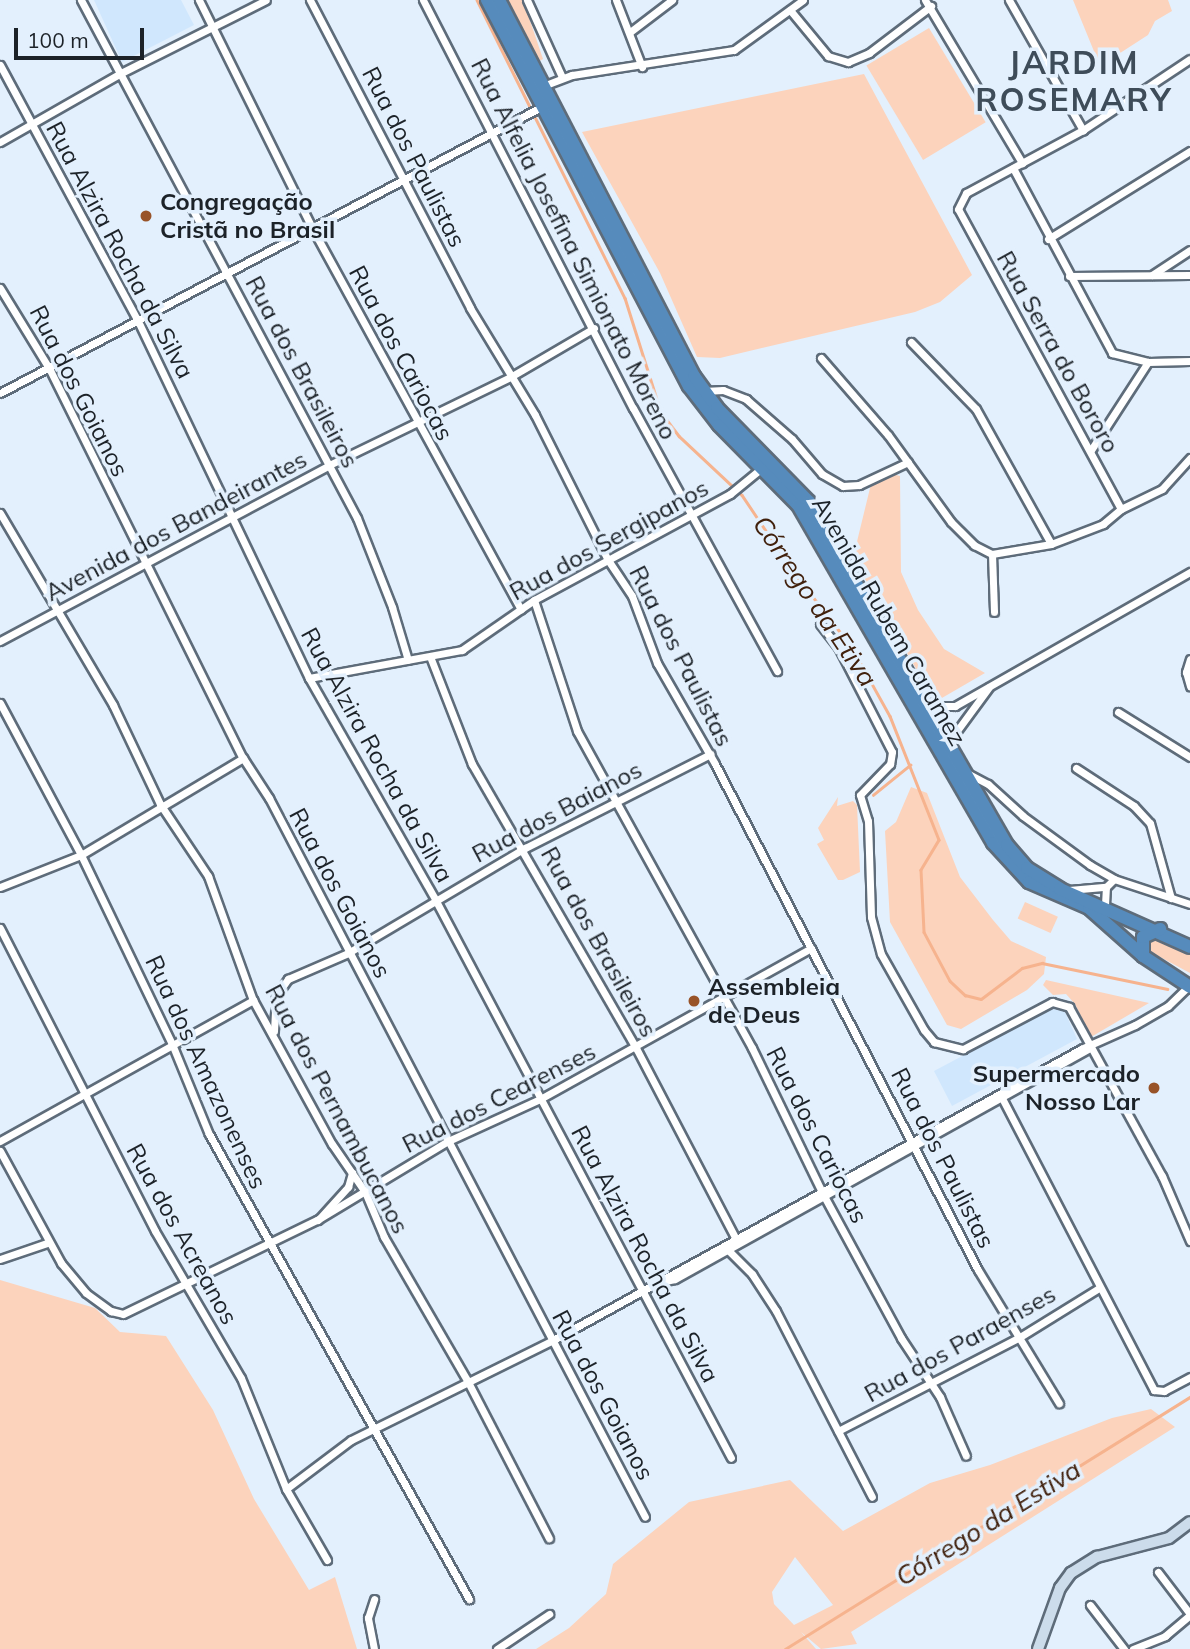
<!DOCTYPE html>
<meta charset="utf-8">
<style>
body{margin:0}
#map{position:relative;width:1190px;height:1649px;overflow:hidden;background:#e3f0fd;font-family:Mulish,sans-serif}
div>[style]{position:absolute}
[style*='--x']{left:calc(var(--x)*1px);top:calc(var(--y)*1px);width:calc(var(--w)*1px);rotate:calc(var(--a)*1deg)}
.built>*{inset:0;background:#d0e7fd}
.green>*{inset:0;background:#fcd3bc;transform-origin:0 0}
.stream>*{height:2.5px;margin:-1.25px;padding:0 1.25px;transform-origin:1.25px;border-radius:1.25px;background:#f6b38e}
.roads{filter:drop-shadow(2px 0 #5e6c7a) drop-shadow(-2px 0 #5e6c7a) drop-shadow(0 2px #5e6c7a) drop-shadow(0 -2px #5e6c7a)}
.street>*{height:7px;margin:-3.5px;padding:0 3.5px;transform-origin:3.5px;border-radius:3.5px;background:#fff}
.secondary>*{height:10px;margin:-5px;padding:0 5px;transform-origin:5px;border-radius:5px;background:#ccdceb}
.highway>*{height:12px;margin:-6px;padding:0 6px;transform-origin:6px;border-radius:6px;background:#568bbc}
.dots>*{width:19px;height:19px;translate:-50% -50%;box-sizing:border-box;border:4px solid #e3f0fd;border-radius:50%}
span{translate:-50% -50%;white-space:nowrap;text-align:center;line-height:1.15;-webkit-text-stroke:7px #e3f0fd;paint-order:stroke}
.street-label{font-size:24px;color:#1c2228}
.poi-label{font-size:24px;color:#1c2228;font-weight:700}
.left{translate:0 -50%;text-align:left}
.right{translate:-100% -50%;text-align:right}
.water-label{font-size:26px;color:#41210d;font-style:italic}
.district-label{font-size:32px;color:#3e4c59;font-weight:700;letter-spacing:2px}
.scale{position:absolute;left:14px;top:28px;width:130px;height:32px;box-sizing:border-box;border:4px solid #1c2228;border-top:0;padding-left:9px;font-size:21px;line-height:24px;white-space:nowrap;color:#1c2228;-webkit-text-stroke:5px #e3f0fd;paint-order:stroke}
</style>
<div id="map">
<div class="built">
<i style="clip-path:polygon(94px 0,181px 0,194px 25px,122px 62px)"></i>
<i style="clip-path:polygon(1055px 1007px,1064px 1010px,1077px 1039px,952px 1106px,934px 1071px)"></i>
</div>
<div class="green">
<i style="clip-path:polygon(506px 0,523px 0,543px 59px,536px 63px)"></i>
<i style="clip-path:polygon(1073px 0,1168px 0,1172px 11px,1155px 21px,1148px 35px,1100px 66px)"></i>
<i style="left:929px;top:28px;width:110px;height:73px;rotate:59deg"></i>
<i style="clip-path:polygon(864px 74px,972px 275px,940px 302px,915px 312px,720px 358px,697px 357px,660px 273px,582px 132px)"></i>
<i style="clip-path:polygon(888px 473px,900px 476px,901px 572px,918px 610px,944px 649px,985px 673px,935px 702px,853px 558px,871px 484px)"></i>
<i style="clip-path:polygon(911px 787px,927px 793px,960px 877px,993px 920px,1011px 941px,1046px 957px,1044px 974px,1027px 990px,961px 1029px,947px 1025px,890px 922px,885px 831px,896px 822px)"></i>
<i style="clip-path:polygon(838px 797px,837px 806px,853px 801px,857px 805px,860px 872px,843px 880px,838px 880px,817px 844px,824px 840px,818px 828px)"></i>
<i style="left:1025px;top:902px;width:36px;height:18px;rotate:24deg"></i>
<i style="clip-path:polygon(1153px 936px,1190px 953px,1190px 973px,1147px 950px,1147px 939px)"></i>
<i style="clip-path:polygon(1046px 980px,1149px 1003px,1091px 1037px,1075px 1004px,1066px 994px,1053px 995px,1043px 985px)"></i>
<i style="clip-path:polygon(0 1280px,95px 1308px,120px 1332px,166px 1336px,213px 1410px,254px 1499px,309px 1590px,335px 1577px,357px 1649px,0 1649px)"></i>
<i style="clip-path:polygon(evenodd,1151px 1409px,1175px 1427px,851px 1632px,857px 1644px,821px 1649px,801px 1632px,816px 1649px,536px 1649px,569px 1628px,606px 1594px,613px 1564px,689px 1502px,790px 1480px,843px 1531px,930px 1483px,990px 1465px,1112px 1418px,1151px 1409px,795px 1557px,833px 1605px,794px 1625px,774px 1604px,772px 1592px,795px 1557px)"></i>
</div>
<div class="stream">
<i style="--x:477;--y:0;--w:333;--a:63.6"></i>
<i style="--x:625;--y:298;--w:120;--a:72.5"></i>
<i style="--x:661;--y:412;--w:30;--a:53"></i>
<i style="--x:679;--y:436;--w:86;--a:43.1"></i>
<i style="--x:742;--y:495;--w:92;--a:56.1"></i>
<i style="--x:793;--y:571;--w:95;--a:52.3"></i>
<i style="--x:851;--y:646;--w:80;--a:60.9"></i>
<i style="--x:890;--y:716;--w:133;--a:68.4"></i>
<i style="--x:939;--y:840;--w:35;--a:121"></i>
<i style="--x:921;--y:870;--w:62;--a:87.2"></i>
<i style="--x:924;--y:932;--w:55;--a:62"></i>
<i style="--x:950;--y:981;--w:21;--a:43"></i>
<i style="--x:965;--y:995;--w:16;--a:14"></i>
<i style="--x:981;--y:999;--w:51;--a:-37.1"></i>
<i style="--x:1022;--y:968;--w:21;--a:-14"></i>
<i style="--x:1042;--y:963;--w:128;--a:11.7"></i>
<i style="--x:873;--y:795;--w:48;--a:-39"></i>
<i style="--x:785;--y:1649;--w:477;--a:-31.9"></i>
</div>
<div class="roads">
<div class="street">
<i style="--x:81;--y:0;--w:587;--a:61.95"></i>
<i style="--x:357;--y:518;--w:96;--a:68.5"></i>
<i style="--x:392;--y:607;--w:55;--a:73.2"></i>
<i style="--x:199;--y:0;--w:252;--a:63.6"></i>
<i style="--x:311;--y:226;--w:437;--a:61.3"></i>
<i style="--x:310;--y:0;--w:347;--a:62.5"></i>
<i style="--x:470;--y:308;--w:125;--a:58.7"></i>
<i style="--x:535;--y:415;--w:162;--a:63.3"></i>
<i style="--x:608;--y:560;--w:43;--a:56.3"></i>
<i style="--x:632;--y:596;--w:72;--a:69.5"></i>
<i style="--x:657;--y:663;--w:116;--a:60.1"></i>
<i style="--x:715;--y:764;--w:570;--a:62.54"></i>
<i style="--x:978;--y:1270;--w:156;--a:58.7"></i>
<i style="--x:423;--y:0;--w:459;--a:62.8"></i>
<i style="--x:633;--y:408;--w:300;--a:61.3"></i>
<i style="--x:527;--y:0;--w:85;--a:65.6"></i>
<i style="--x:616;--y:0;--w:72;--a:68.8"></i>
<i style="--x:925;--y:0;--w:190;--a:59.2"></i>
<i style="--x:1009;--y:0;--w:150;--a:60.4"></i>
<i style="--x:790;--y:10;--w:60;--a:50.4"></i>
<i style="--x:828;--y:56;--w:21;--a:17"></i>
<i style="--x:848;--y:62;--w:23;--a:-23"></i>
<i style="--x:869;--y:53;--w:78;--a:-37.2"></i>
<i style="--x:630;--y:32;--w:53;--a:-37.3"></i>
<i style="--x:0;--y:65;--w:289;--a:61.7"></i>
<i style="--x:137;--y:319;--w:398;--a:64.4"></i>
<i style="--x:309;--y:678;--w:257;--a:60.3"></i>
<i style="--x:436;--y:901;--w:630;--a:62.09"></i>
<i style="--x:543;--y:86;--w:31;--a:-21"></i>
<i style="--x:572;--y:75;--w:164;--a:-8.8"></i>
<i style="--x:734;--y:50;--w:85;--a:-35.9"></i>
<i style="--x:0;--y:142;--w:139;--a:-29.7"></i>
<i style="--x:121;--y:73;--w:162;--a:-26.7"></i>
<i style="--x:1013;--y:168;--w:210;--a:61.8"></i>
<i style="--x:1112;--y:353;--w:37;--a:14"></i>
<i style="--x:1148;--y:362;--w:42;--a:-1.4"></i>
<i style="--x:1048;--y:239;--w:167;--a:-31.8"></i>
<i style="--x:1152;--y:275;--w:45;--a:-33.3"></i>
<i style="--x:1069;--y:276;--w:121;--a:-0.5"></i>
<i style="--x:0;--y:288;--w:96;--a:58.6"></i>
<i style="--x:50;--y:370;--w:433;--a:63.6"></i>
<i style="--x:243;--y:758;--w:48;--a:57"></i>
<i style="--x:269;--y:798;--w:811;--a:62.39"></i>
<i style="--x:911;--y:342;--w:93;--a:45.9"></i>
<i style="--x:976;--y:409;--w:154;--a:60.9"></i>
<i style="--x:821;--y:358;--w:102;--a:49"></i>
<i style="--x:888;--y:435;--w:107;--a:54.1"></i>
<i style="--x:951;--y:522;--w:33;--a:45"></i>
<i style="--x:974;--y:545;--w:20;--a:27"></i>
<i style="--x:992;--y:554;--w:60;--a:-9.6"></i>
<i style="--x:1051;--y:544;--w:56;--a:-21"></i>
<i style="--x:1103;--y:524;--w:23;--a:-40"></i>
<i style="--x:1121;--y:509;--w:46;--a:-26"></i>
<i style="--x:1162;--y:489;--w:42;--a:-47.9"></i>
<i style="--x:704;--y:391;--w:19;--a:-3"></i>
<i style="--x:723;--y:390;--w:25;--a:21"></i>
<i style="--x:746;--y:399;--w:61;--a:41"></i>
<i style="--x:792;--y:439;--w:46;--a:49.4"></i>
<i style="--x:822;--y:474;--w:24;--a:30"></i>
<i style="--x:843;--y:486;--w:16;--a:-4"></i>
<i style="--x:859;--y:485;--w:54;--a:-25.1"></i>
<i style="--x:0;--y:393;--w:614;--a:-27.86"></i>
<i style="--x:1091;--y:450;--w:105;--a:-57.1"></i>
<i style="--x:1121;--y:509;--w:341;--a:-118.5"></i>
<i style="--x:958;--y:209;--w:18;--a:-63"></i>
<i style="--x:966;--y:193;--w:133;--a:-28.3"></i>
<i style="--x:1083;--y:130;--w:128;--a:-33.6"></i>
<i style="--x:0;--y:513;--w:223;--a:59.5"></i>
<i style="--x:113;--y:705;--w:110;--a:64.6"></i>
<i style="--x:160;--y:804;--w:87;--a:56.3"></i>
<i style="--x:208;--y:876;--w:132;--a:70.1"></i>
<i style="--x:253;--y:1000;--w:164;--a:61.3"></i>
<i style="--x:332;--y:1144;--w:58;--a:55.5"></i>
<i style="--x:365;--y:1192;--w:49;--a:67.1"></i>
<i style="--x:384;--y:1237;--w:168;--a:59.9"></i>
<i style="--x:468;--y:1382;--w:176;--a:62.6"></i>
<i style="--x:992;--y:554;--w:58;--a:88"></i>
<i style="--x:534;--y:600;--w:138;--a:71.8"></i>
<i style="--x:577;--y:731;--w:362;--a:61.1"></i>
<i style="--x:752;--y:1048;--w:165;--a:64.1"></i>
<i style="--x:824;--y:1196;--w:162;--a:61.5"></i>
<i style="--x:901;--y:1338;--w:71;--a:56.5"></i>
<i style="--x:940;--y:1397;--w:64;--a:66.2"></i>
<i style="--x:820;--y:624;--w:29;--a:52"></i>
<i style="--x:838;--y:647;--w:118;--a:62.8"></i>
<i style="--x:892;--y:752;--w:12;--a:99"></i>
<i style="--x:890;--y:764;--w:43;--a:134.1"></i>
<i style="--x:860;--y:795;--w:27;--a:73"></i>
<i style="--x:868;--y:821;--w:96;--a:88.2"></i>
<i style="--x:871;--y:917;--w:38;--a:75"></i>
<i style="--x:881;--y:954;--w:87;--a:60.5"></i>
<i style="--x:924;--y:1030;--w:16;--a:50"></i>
<i style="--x:934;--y:1042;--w:30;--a:14"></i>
<i style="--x:963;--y:1049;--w:101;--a:-27.8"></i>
<i style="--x:1052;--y:1002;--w:18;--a:16"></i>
<i style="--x:1069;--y:1007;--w:193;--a:61.2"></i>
<i style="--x:1162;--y:1176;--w:71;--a:66.7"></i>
<i style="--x:0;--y:641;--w:373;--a:-28.1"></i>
<i style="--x:329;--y:465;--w:203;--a:-25.9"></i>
<i style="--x:512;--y:376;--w:95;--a:-30.3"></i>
<i style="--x:431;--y:659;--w:113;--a:68.7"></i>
<i style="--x:472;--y:764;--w:328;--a:60"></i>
<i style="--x:636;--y:1048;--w:220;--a:62.4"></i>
<i style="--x:1190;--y:659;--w:14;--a:107"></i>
<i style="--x:1186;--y:672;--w:15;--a:74"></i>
<i style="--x:309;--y:678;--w:156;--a:-10.4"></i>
<i style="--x:462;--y:650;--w:88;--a:-34.8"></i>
<i style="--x:534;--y:600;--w:223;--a:-28.4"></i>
<i style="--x:730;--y:494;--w:43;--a:-39.3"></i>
<i style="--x:0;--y:703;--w:172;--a:61.9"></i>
<i style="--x:81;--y:855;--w:210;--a:64.3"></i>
<i style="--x:172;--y:1044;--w:97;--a:67.7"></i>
<i style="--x:209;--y:1134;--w:533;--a:60.79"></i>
<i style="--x:926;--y:706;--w:29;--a:0"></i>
<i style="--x:955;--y:706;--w:271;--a:-29.7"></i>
<i style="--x:1118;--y:712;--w:85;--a:32"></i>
<i style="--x:948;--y:743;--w:69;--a:-53.8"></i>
<i style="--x:1076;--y:768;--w:69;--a:33.2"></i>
<i style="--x:1134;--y:806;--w:23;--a:47"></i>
<i style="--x:1150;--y:823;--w:78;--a:74.4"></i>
<i style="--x:967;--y:773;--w:24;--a:28"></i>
<i style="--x:988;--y:784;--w:47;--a:42.4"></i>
<i style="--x:1023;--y:816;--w:83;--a:36.2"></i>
<i style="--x:1090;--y:865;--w:28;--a:30"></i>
<i style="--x:1114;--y:879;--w:80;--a:18.2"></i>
<i style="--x:0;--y:887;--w:87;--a:-21.6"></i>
<i style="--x:81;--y:855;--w:189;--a:-30.9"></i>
<i style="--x:1069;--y:890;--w:37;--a:-5"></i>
<i style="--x:1105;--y:905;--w:18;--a:-87"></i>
<i style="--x:1106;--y:887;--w:11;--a:-45"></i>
<i style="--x:0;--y:928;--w:340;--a:62.9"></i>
<i style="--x:155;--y:1231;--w:170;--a:59.7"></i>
<i style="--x:241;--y:1378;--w:120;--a:67.9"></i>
<i style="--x:286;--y:1489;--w:82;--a:60"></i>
<i style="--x:274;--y:1031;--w:35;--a:-87"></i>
<i style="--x:276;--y:996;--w:21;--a:-55"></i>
<i style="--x:288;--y:979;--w:65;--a:-23.4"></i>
<i style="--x:348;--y:953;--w:206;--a:-30.7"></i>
<i style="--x:525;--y:848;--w:208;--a:-26.9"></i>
<i style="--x:1003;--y:1100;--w:327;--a:62.5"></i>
<i style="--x:1154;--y:1390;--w:10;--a:6"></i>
<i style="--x:1164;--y:1391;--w:30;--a:-28"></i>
<i style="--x:0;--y:1141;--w:290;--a:-29.1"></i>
<i style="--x:0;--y:1151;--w:128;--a:61.4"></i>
<i style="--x:61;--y:1263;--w:39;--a:50"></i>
<i style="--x:86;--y:1293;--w:31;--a:36"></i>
<i style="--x:111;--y:1311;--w:12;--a:14"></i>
<i style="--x:123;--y:1314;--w:216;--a:-25.9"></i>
<i style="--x:317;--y:1220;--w:153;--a:-31.1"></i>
<i style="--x:448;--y:1141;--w:101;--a:-24.5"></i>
<i style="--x:540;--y:1099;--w:310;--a:-29.1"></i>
<i style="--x:318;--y:1220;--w:45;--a:-47.7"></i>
<i style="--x:348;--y:1187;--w:15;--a:-74"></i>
<i style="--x:724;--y:1246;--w:40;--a:45"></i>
<i style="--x:752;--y:1274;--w:44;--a:57"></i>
<i style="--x:776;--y:1311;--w:209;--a:62.7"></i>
<i style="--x:0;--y:1259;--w:50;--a:-18.8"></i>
<i style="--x:656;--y:1283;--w:19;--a:-12"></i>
<i style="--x:675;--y:1279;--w:476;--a:-29.1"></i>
<i style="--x:838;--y:1431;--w:205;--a:-27.3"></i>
<i style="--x:1020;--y:1337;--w:93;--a:-31.8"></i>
<i style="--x:286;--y:1489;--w:81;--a:-37"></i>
<i style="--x:351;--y:1440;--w:228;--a:-26.3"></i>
<i style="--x:555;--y:1339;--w:601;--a:-28.87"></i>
<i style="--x:1081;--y:1049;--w:59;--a:-24"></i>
<i style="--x:1135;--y:1025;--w:38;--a:-30"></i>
<i style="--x:1168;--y:1006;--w:29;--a:-44"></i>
<i style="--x:1158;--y:1572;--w:53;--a:52.7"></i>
<i style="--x:1090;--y:1605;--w:56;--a:52.3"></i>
<i style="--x:374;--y:1649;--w:32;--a:-101"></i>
<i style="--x:368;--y:1618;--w:20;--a:-72"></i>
<i style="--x:497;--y:1649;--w:63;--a:-33.9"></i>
<i style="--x:1133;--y:1649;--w:35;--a:-22"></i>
<i style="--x:1165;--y:1636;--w:33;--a:-40"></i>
</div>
<div class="secondary">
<i style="--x:1038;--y:1649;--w:65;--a:-70.2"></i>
<i style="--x:1060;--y:1588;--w:19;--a:-54"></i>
<i style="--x:1071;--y:1573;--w:31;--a:-32"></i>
<i style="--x:1097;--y:1557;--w:74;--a:-14.8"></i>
<i style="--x:1169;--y:1538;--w:26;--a:-37"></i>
</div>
<div class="highway">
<i style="--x:487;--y:0;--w:436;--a:62.4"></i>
<i style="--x:689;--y:386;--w:49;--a:52.4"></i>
<i style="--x:719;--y:425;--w:112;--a:45.4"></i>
<i style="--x:798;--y:505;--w:390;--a:60"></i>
<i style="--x:993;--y:843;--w:53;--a:47.3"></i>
<i style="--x:1029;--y:882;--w:65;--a:23.4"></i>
<i style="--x:1089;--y:908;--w:72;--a:41.6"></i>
<i style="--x:1143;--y:956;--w:56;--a:33.4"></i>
<i style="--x:499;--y:0;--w:424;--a:62.6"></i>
<i style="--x:694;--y:376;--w:39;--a:54"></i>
<i style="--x:717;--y:408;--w:132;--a:45.6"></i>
<i style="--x:809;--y:502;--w:396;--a:60"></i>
<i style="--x:1007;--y:845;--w:30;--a:49"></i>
<i style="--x:1027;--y:868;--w:39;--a:32"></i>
<i style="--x:1060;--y:889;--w:142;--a:24"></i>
<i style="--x:1143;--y:956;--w:19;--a:-90"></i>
<i style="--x:1143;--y:937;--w:19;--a:-25"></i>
</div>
</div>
<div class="dots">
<i style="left:146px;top:216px;background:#985328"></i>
<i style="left:694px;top:1001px;background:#985328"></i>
<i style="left:1154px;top:1088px;background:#985328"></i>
</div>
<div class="street-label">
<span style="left:414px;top:157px;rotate:63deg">Rua dos Paulistas</span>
<span style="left:574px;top:249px;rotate:63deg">Rua Alfelia Josefina Simionato Moreno</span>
<span style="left:120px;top:250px;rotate:62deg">Rua Alzira Rocha da Silva</span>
<span style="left:1058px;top:352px;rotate:61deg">Rua Serra do Bororo</span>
<span style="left:401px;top:353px;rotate:62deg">Rua dos Cariocas</span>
<span style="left:302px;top:372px;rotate:62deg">Rua dos Brasileiros</span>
<span style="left:79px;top:391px;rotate:63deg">Rua dos Goianos</span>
<span style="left:176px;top:526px;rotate:-28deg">Avenida dos Bandeirantes</span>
<span style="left:609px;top:540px;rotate:-29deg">Rua dos Sergipanos</span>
<span style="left:889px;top:621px;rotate:60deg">Avenida Rubem Caramez</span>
<span style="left:681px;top:656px;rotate:63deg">Rua dos Paulistas</span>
<span style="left:377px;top:755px;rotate:61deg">Rua Alzira Rocha da Silva</span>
<span style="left:557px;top:812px;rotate:-28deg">Rua dos Baianos</span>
<span style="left:340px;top:893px;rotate:62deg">Rua dos Goianos</span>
<span style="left:599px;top:942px;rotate:61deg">Rua dos Brasileiros</span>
<span style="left:206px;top:1072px;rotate:65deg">Rua dos Amazonenses</span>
<span style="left:499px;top:1098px;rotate:-27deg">Rua dos Cearenses</span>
<span style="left:337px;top:1109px;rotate:62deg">Rua dos Pernambucanos</span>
<span style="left:817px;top:1135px;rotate:63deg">Rua dos Cariocas</span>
<span style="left:943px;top:1158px;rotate:63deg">Rua dos Paulistas</span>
<span style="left:182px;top:1234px;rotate:61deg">Rua dos Acreanos</span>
<span style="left:645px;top:1254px;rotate:62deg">Rua Alzira Rocha da Silva</span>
<span style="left:960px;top:1344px;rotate:-29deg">Rua dos Paraenses</span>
<span style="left:603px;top:1395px;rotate:62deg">Rua dos Goianos</span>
</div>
<div class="poi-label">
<span class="left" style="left:160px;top:216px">Congregação<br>Cristã no Brasil</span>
<span class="left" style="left:708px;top:1001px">Assembleia<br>de Deus</span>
<span class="right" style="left:1140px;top:1088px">Supermercado<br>Nosso Lar</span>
</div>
<div class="water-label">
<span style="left:815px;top:601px;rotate:56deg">Córrego da Etiva</span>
<span style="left:988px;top:1523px;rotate:-32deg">Córrego da Estiva</span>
</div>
<div class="district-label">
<span style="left:1074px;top:81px">JARDIM<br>ROSEMARY</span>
</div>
<div class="scale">100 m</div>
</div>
